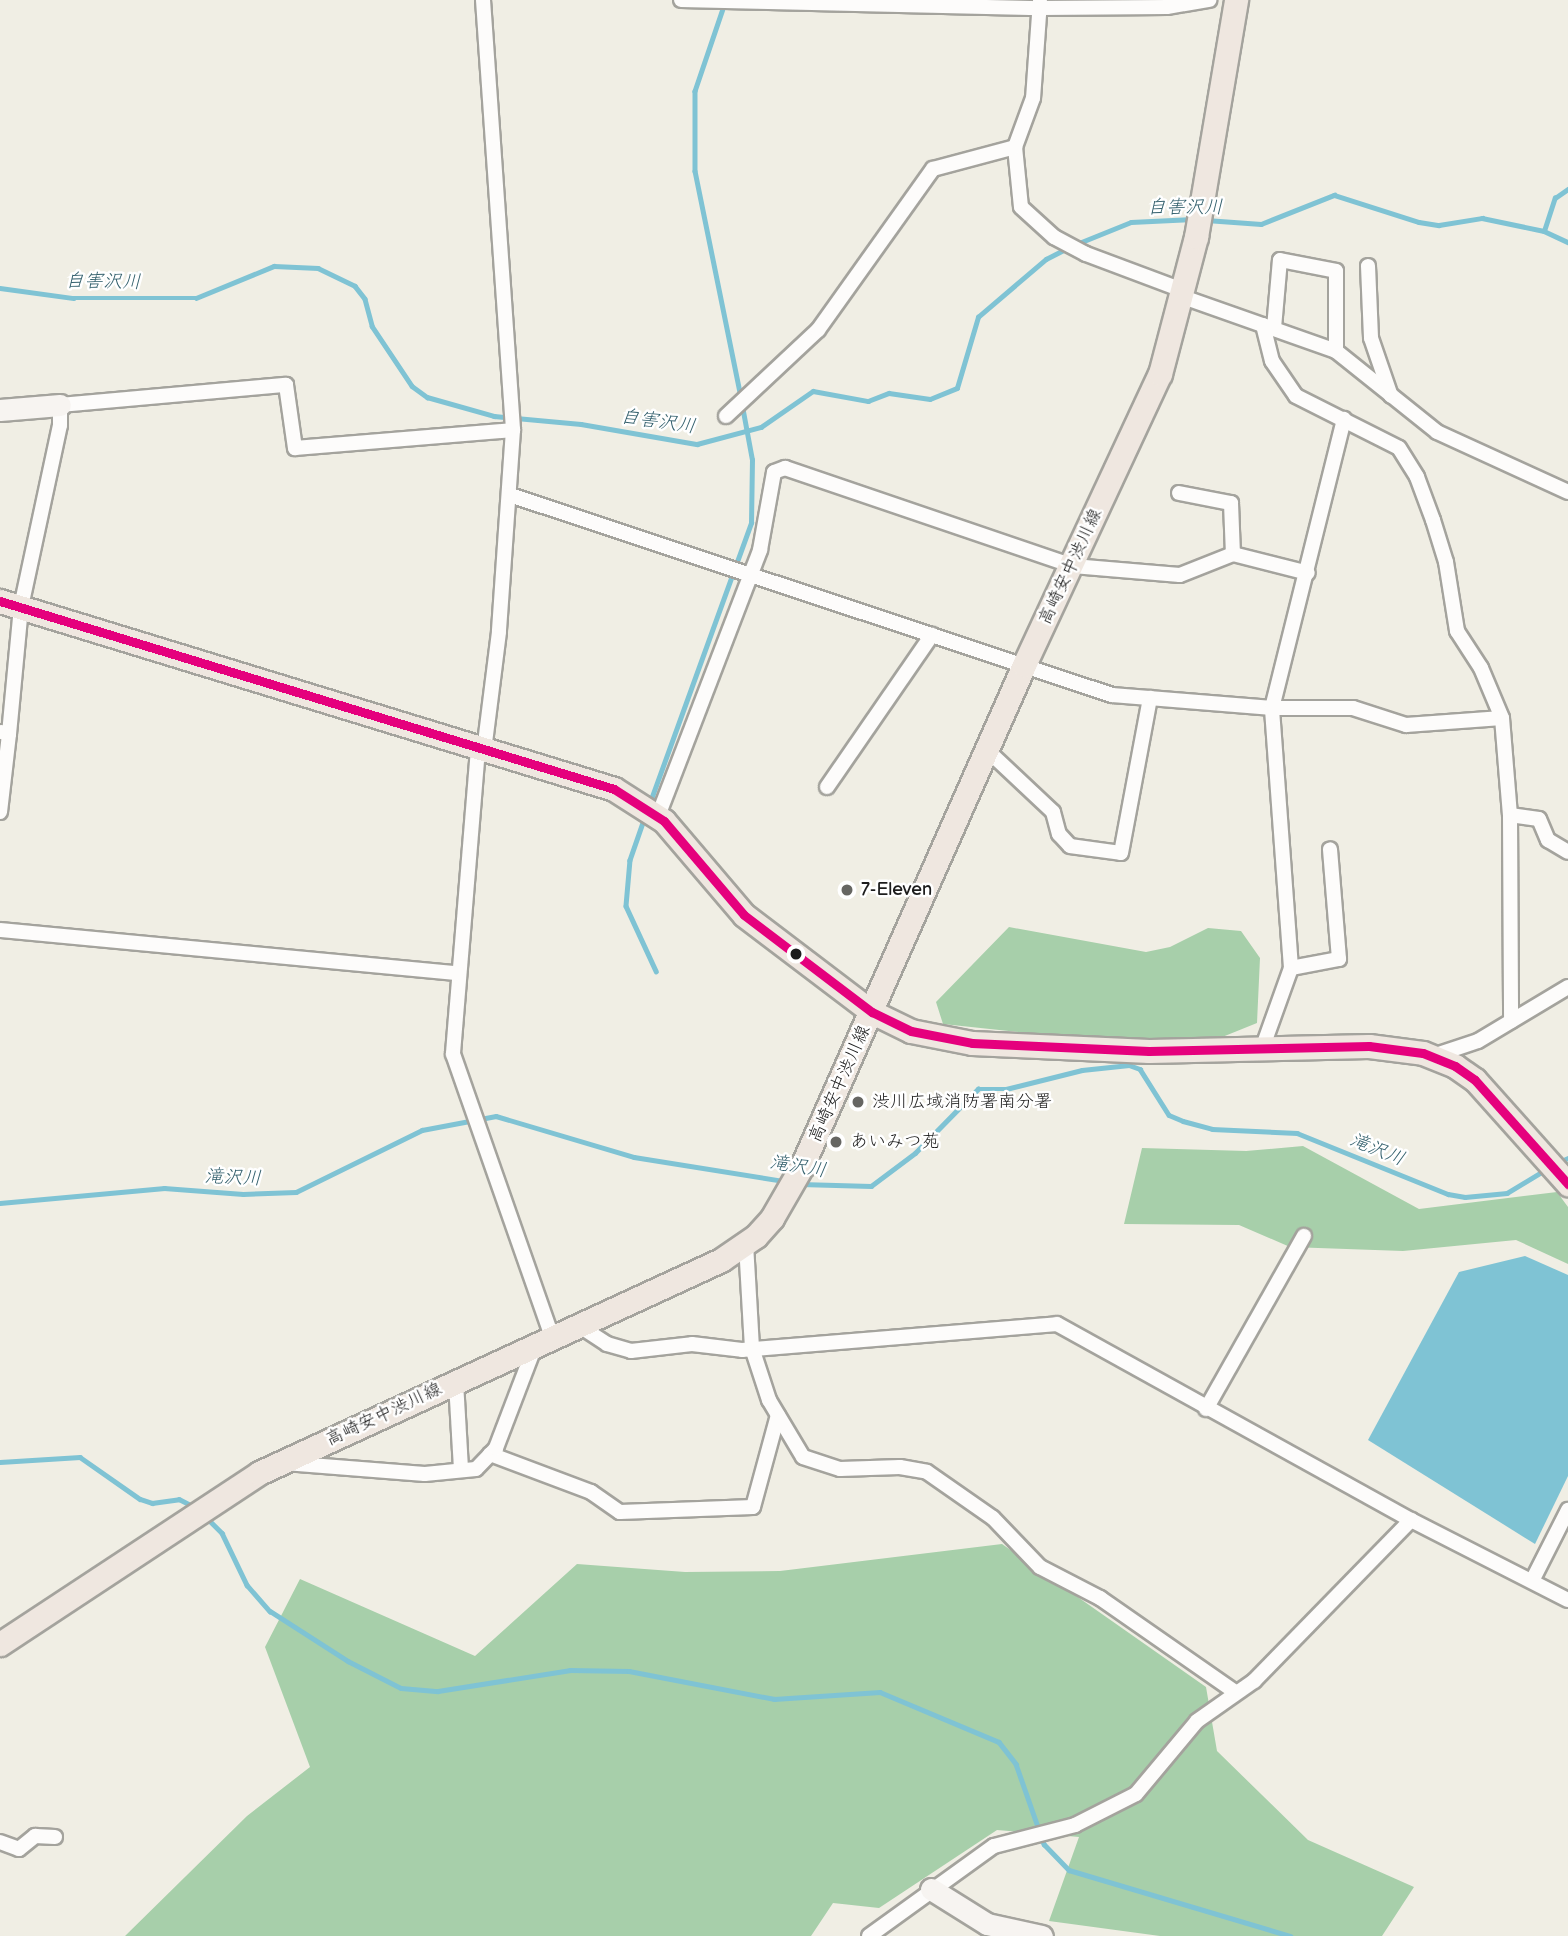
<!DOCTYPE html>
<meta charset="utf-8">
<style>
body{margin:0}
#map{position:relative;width:1568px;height:1936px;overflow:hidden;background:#f0eee4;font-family:"Balsamiq Sans","Klee One",sans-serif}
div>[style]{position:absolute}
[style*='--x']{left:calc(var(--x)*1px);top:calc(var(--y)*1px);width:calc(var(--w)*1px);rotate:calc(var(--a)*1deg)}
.forest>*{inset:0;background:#a7cfaa}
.water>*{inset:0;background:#7fc3d4}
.stream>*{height:4.5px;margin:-2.25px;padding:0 2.25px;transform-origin:2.25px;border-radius:2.25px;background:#7fc3d4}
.roads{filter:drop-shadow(2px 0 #a4a39d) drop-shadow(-2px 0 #a4a39d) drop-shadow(0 2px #a4a39d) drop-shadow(0 -2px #a4a39d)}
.street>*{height:14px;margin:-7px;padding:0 7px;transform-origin:7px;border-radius:7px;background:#fdfcfb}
.secondary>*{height:21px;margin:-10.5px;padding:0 10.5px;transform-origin:10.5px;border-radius:10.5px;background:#f7f4f1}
.primary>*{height:23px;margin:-11.5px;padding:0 11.5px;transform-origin:11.5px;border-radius:11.5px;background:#efe7e0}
.bus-1>*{height:9px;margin:-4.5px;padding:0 4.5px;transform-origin:4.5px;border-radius:4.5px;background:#e5007d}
.dots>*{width:19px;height:19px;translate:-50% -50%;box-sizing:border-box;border:4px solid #fff;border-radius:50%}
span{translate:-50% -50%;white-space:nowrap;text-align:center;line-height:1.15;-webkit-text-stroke:5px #fff;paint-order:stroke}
.street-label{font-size:18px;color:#1c1c1c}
.poi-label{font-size:18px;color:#1c1c1c}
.left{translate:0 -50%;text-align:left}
.water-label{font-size:19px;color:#325f6c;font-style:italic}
</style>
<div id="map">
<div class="forest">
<i style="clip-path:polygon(1009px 927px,1146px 952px,1170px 947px,1208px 928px,1241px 931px,1260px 958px,1257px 1023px,1190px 1050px,943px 1024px,936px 1002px)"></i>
<i style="clip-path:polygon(1303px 1146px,1419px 1209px,1557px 1192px,1568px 1207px,1568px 1264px,1516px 1240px,1403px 1251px,1290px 1247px,1239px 1225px,1124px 1224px,1142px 1148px,1246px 1151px)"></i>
<i style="clip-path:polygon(1002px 1544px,1206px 1687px,1217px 1751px,1308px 1840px,1414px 1887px,1382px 1936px,1160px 1936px,1049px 1921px,1079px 1837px,997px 1830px,879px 1908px,833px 1903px,811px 1936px,125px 1936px,247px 1816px,310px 1767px,265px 1647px,300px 1579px,475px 1656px,577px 1564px,685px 1572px,780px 1571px)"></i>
</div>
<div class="water">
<i style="clip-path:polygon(1525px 1256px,1568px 1275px,1568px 1476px,1535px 1544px,1368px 1440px,1459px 1272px)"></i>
</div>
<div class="stream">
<i style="--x:725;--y:3;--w:93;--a:108.8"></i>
<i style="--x:695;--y:91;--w:80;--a:90"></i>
<i style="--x:695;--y:171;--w:232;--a:78.5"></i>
<i style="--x:1206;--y:220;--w:55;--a:4.2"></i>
<i style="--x:1261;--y:224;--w:79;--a:-21.7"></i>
<i style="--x:1334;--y:195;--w:89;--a:17.6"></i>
<i style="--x:1419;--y:222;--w:20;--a:9"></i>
<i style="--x:1439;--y:225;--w:44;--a:-9.2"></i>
<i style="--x:1482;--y:218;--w:63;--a:11.8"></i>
<i style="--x:1544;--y:231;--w:26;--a:25"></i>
<i style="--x:1544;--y:231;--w:35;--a:-72"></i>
<i style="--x:1555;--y:198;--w:16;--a:-35"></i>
<i style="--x:1074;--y:245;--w:61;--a:-22"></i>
<i style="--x:1131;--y:222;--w:62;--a:-2.8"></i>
<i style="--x:0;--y:288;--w:74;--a:7.8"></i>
<i style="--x:73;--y:298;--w:123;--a:0"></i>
<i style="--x:196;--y:298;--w:84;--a:-22.3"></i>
<i style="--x:274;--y:266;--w:44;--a:2.6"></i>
<i style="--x:318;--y:268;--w:41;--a:25.9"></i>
<i style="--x:355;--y:286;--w:16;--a:52"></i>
<i style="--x:365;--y:299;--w:28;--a:75"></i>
<i style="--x:372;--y:326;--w:72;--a:56.3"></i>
<i style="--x:412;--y:386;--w:19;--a:36"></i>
<i style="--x:427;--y:397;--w:70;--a:15.8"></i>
<i style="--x:494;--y:416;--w:87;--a:5.3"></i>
<i style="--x:581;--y:424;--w:118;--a:9.8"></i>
<i style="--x:697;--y:444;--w:66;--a:-14.9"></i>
<i style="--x:761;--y:427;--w:63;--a:-34.7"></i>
<i style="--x:813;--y:391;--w:56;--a:10.3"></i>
<i style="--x:868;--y:401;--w:22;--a:-21"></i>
<i style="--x:889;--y:393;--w:41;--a:8.3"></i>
<i style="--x:930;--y:399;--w:29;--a:-22"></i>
<i style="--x:957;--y:388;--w:74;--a:-73.5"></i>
<i style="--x:978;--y:317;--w:89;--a:-40.5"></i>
<i style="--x:1046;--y:259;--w:22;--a:-27"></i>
<i style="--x:650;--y:802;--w:297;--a:-70.1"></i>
<i style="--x:751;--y:523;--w:63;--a:-89.1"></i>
<i style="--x:752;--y:460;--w:55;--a:-100.5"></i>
<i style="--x:645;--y:817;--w:46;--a:109.2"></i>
<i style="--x:630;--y:860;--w:46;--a:95"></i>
<i style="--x:626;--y:906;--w:72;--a:65.2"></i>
<i style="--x:1559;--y:1162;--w:10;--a:-24"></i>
<i style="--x:800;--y:1184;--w:71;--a:1.6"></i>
<i style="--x:871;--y:1186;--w:55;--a:-36.9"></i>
<i style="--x:915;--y:1153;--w:90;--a:-45.5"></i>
<i style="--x:978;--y:1089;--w:28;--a:0"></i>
<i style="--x:1006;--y:1089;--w:78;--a:-14"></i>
<i style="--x:1082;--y:1070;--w:47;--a:-6.1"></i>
<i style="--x:1129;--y:1065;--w:12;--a:20"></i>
<i style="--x:1140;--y:1069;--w:54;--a:57.8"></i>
<i style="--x:1169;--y:1115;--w:15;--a:23"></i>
<i style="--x:1183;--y:1121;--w:30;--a:15"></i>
<i style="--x:1212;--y:1129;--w:85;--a:2.7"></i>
<i style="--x:1297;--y:1133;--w:163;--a:22"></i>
<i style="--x:1448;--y:1194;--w:17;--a:10"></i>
<i style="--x:1465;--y:1197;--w:42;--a:-5.4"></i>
<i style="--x:1507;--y:1193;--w:44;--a:-31.2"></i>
<i style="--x:0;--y:1203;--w:165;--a:-5.2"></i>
<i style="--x:164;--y:1188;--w:79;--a:4.3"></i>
<i style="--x:243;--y:1194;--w:53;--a:-2.2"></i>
<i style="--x:296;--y:1192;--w:140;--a:-26.2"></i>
<i style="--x:422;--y:1130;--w:75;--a:-10.7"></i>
<i style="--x:496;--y:1116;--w:144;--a:16.5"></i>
<i style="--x:634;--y:1157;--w:152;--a:9.1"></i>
<i style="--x:0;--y:1462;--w:80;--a:-3.6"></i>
<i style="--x:80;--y:1457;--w:73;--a:35"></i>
<i style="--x:140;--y:1499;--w:13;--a:18"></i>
<i style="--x:152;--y:1503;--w:27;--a:-8"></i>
<i style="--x:179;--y:1499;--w:18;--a:27"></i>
<i style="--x:206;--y:1517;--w:23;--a:45"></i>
<i style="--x:222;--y:1533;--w:58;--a:64.3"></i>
<i style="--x:247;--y:1585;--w:35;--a:49"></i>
<i style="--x:270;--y:1611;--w:93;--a:32.7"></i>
<i style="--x:348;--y:1661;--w:59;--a:27"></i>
<i style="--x:401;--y:1688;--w:37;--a:5"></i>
<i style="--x:438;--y:1691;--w:134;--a:-9"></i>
<i style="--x:570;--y:1670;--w:59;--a:1"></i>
<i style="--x:629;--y:1671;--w:148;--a:10.9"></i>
<i style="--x:774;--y:1699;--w:106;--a:-3.8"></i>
<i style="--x:880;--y:1692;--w:129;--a:22.8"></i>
<i style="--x:999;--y:1742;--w:28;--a:52"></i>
<i style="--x:1016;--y:1764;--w:85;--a:70.7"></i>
<i style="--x:1044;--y:1844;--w:36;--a:46"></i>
<i style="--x:1069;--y:1870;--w:231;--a:16.6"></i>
</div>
<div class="roads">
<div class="street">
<i style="--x:483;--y:0;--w:431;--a:86"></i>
<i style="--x:513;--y:430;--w:202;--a:94"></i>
<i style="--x:499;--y:632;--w:119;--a:97.2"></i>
<i style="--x:681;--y:0;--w:360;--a:1.3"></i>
<i style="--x:1041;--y:8;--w:126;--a:-0.5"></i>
<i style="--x:1167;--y:7;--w:43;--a:-9.5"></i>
<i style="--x:1040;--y:1;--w:97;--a:94.1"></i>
<i style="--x:1033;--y:98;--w:52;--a:110.2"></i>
<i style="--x:1015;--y:147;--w:60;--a:84.3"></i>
<i style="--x:1021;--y:207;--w:45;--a:42.3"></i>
<i style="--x:1054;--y:237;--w:36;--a:28"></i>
<i style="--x:1086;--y:254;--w:106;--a:20.5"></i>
<i style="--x:1368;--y:266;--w:72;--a:87.6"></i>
<i style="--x:1371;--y:338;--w:61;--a:71"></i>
<i style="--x:1183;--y:297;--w:162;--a:19.4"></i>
<i style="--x:1336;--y:351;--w:129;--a:38.7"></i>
<i style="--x:1437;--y:432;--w:144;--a:24.6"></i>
<i style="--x:1263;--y:325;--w:37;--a:76"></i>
<i style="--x:1272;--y:361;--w:42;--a:55.6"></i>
<i style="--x:1296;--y:396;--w:115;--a:26.8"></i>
<i style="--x:1399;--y:448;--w:34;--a:58"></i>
<i style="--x:1417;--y:477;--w:46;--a:69.6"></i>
<i style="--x:1433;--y:520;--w:44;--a:72.8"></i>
<i style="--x:1446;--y:562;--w:70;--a:80.9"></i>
<i style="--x:1457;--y:631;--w:44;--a:57"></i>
<i style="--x:1481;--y:668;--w:54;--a:67.2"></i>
<i style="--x:1502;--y:718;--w:97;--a:85.3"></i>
<i style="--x:1510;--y:815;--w:206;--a:89.7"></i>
<i style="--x:1274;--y:328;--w:68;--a:-85"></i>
<i style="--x:1280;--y:260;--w:57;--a:11.1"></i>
<i style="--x:1336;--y:271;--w:80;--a:90"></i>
<i style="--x:726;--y:416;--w:126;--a:-43.1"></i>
<i style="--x:818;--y:330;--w:198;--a:-54.5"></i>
<i style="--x:933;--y:169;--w:85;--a:-15"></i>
<i style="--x:1179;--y:493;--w:53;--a:10.9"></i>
<i style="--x:1231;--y:503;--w:51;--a:87.8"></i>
<i style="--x:510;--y:495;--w:634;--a:18.38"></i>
<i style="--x:1112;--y:695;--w:161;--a:4.6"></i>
<i style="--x:1272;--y:708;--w:81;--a:0"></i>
<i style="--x:1353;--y:708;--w:56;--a:17.8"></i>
<i style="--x:1406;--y:725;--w:96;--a:-4.2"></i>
<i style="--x:9;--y:734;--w:128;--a:-84.6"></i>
<i style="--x:21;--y:607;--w:186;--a:-77.9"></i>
<i style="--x:60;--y:425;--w:20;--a:-90"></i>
<i style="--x:60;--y:405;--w:227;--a:-5.1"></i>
<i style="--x:286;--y:385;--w:64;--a:81.9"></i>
<i style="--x:295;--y:448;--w:219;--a:-4.7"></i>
<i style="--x:478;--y:749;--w:306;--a:94.7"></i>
<i style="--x:453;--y:1054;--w:300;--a:70.7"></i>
<i style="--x:986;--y:749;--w:92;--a:43.2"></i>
<i style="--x:1053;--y:812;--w:23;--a:75"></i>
<i style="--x:1059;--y:834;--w:16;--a:47"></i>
<i style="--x:1070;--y:846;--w:51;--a:7.8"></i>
<i style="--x:1121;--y:853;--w:158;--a:-79.4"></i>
<i style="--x:827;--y:787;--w:185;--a:-55.4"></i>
<i style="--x:0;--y:812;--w:79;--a:-83.4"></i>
<i style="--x:9;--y:734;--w:8;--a:-166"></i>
<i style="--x:1510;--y:815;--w:29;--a:8"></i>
<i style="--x:1539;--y:819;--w:23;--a:67"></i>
<i style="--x:1548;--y:840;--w:23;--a:31"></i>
<i style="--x:658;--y:816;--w:285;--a:-69"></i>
<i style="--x:760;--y:550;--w:79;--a:-79.8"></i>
<i style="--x:774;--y:472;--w:12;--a:-20"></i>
<i style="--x:785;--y:468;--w:304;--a:18.8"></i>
<i style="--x:1073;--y:566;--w:107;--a:4.8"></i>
<i style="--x:1180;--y:575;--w:57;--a:-21.6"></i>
<i style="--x:1233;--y:554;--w:77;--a:14.2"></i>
<i style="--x:0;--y:930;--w:459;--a:5.4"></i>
<i style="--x:1291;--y:968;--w:49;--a:-10.6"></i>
<i style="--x:1339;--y:959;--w:110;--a:-94.7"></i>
<i style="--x:1262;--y:1049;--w:86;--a:-70.3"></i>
<i style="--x:1291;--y:968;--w:261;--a:-94.2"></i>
<i style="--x:1272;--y:708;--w:298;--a:-76"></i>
<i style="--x:1433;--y:1056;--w:47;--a:-18.4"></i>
<i style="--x:1478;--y:1041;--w:105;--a:-31"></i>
<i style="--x:746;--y:1244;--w:104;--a:86.7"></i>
<i style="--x:752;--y:1348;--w:55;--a:71.9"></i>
<i style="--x:769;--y:1400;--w:66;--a:59.2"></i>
<i style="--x:803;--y:1457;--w:39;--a:18"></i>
<i style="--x:840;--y:1469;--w:60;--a:-1.9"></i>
<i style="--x:900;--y:1467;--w:27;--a:10"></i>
<i style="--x:927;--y:1472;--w:80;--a:34.9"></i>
<i style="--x:993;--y:1518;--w:68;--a:46.2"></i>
<i style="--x:1040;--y:1567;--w:68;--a:27.3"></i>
<i style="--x:1100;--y:1598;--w:165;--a:34.8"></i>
<i style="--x:578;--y:1325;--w:35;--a:33"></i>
<i style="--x:607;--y:1344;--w:25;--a:16"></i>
<i style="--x:631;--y:1351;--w:61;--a:-6.5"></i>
<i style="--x:692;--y:1344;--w:50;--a:6.8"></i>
<i style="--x:742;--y:1350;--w:316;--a:-4.7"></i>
<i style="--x:1057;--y:1324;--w:405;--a:29"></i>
<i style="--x:1411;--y:1520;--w:176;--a:27"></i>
<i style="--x:456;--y:1382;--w:88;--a:86.7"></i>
<i style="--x:1206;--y:1409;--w:199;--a:-60.5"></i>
<i style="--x:490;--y:1454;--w:108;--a:20.6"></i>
<i style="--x:591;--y:1492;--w:35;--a:35"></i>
<i style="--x:620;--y:1512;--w:133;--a:-2.2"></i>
<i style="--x:753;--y:1507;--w:95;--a:-74.8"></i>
<i style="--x:285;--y:1463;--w:140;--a:4.5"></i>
<i style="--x:425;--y:1474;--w:51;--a:-5.6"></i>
<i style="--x:476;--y:1469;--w:29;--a:-46"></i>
<i style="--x:496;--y:1448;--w:109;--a:-69.1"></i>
<i style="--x:1532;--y:1581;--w:80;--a:-63.1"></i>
<i style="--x:0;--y:1842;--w:20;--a:20"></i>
<i style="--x:19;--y:1849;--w:21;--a:-39"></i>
<i style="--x:35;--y:1836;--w:20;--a:3"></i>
<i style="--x:869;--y:1936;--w:154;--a:-35.8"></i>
<i style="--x:994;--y:1846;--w:84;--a:-14.5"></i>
<i style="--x:1075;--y:1825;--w:68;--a:-26.9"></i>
<i style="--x:1136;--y:1794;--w:95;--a:-50.1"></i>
<i style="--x:1197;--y:1721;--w:70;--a:-35.1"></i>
<i style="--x:1254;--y:1681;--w:225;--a:-45.7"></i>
</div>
<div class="secondary">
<i style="--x:0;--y:410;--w:60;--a:-4.8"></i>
<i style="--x:931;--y:1889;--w:66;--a:32"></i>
<i style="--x:987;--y:1924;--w:56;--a:12.3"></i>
</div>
<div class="primary">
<i style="--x:0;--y:601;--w:642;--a:17.02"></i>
<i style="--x:614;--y:789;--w:59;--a:32.6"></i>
<i style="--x:664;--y:821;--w:123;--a:49.6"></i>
<i style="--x:744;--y:915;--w:161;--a:37.2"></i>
<i style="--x:872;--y:1012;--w:43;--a:26"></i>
<i style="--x:911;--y:1031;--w:62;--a:11.1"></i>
<i style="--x:972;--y:1043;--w:177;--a:2.6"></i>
<i style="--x:1149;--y:1051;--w:220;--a:-1.3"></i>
<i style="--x:1369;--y:1046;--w:54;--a:7.4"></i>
<i style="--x:1423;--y:1053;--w:35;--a:22"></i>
<i style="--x:1455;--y:1066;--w:24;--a:35"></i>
<i style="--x:1475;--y:1080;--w:140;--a:48.2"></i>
<i style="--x:0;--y:1644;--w:310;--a:-33.4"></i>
<i style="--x:259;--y:1473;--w:509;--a:-24.75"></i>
<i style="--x:721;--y:1260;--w:42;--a:-34.4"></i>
<i style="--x:756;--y:1236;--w:24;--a:-48"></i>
<i style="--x:772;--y:1218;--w:60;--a:-60"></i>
<i style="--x:802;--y:1166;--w:548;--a:-66.1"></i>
<i style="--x:1024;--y:665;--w:321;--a:-65"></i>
<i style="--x:1160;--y:374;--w:142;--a:-75.3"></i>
<i style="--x:1196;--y:237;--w:240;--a:-80.4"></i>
</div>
</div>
<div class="bus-1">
<i style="--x:0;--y:601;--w:642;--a:17.02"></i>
<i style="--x:614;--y:789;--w:59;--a:32.6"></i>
<i style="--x:664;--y:821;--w:123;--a:49.6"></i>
<i style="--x:744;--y:915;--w:161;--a:37.2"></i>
<i style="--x:872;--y:1012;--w:43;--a:26"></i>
<i style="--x:911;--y:1031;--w:62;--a:11.1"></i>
<i style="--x:972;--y:1043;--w:177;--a:2.6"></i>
<i style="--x:1149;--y:1051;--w:220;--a:-1.3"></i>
<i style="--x:1369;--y:1046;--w:54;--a:7.4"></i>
<i style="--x:1423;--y:1053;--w:35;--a:22"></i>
<i style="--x:1455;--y:1066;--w:24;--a:35"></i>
<i style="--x:1475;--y:1080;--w:140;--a:48.2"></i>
</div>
<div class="dots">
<i style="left:847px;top:890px;background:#666662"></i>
<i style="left:796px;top:954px;background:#1c1c1c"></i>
<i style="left:858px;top:1102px;background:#666662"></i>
<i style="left:836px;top:1142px;background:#666662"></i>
</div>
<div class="street-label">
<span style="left:1071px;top:567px;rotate:-65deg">高崎安中渋川線</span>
<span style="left:840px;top:1084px;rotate:-66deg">高崎安中渋川線</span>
<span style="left:384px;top:1415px;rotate:-25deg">高崎安中渋川線</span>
</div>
<div class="poi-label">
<span class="left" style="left:861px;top:890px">7-Eleven</span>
<span class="left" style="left:872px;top:1102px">渋川広域消防署南分署</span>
<span class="left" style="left:850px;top:1142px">あいみつ苑</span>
</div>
<div class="water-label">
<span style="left:1185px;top:208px">自害沢川</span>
<span style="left:103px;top:282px;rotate:1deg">自害沢川</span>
<span style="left:658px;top:422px;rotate:8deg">自害沢川</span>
<span style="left:1377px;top:1150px;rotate:22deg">滝沢川</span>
<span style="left:798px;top:1167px;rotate:9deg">滝沢川</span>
<span style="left:233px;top:1178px;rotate:2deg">滝沢川</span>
</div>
</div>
